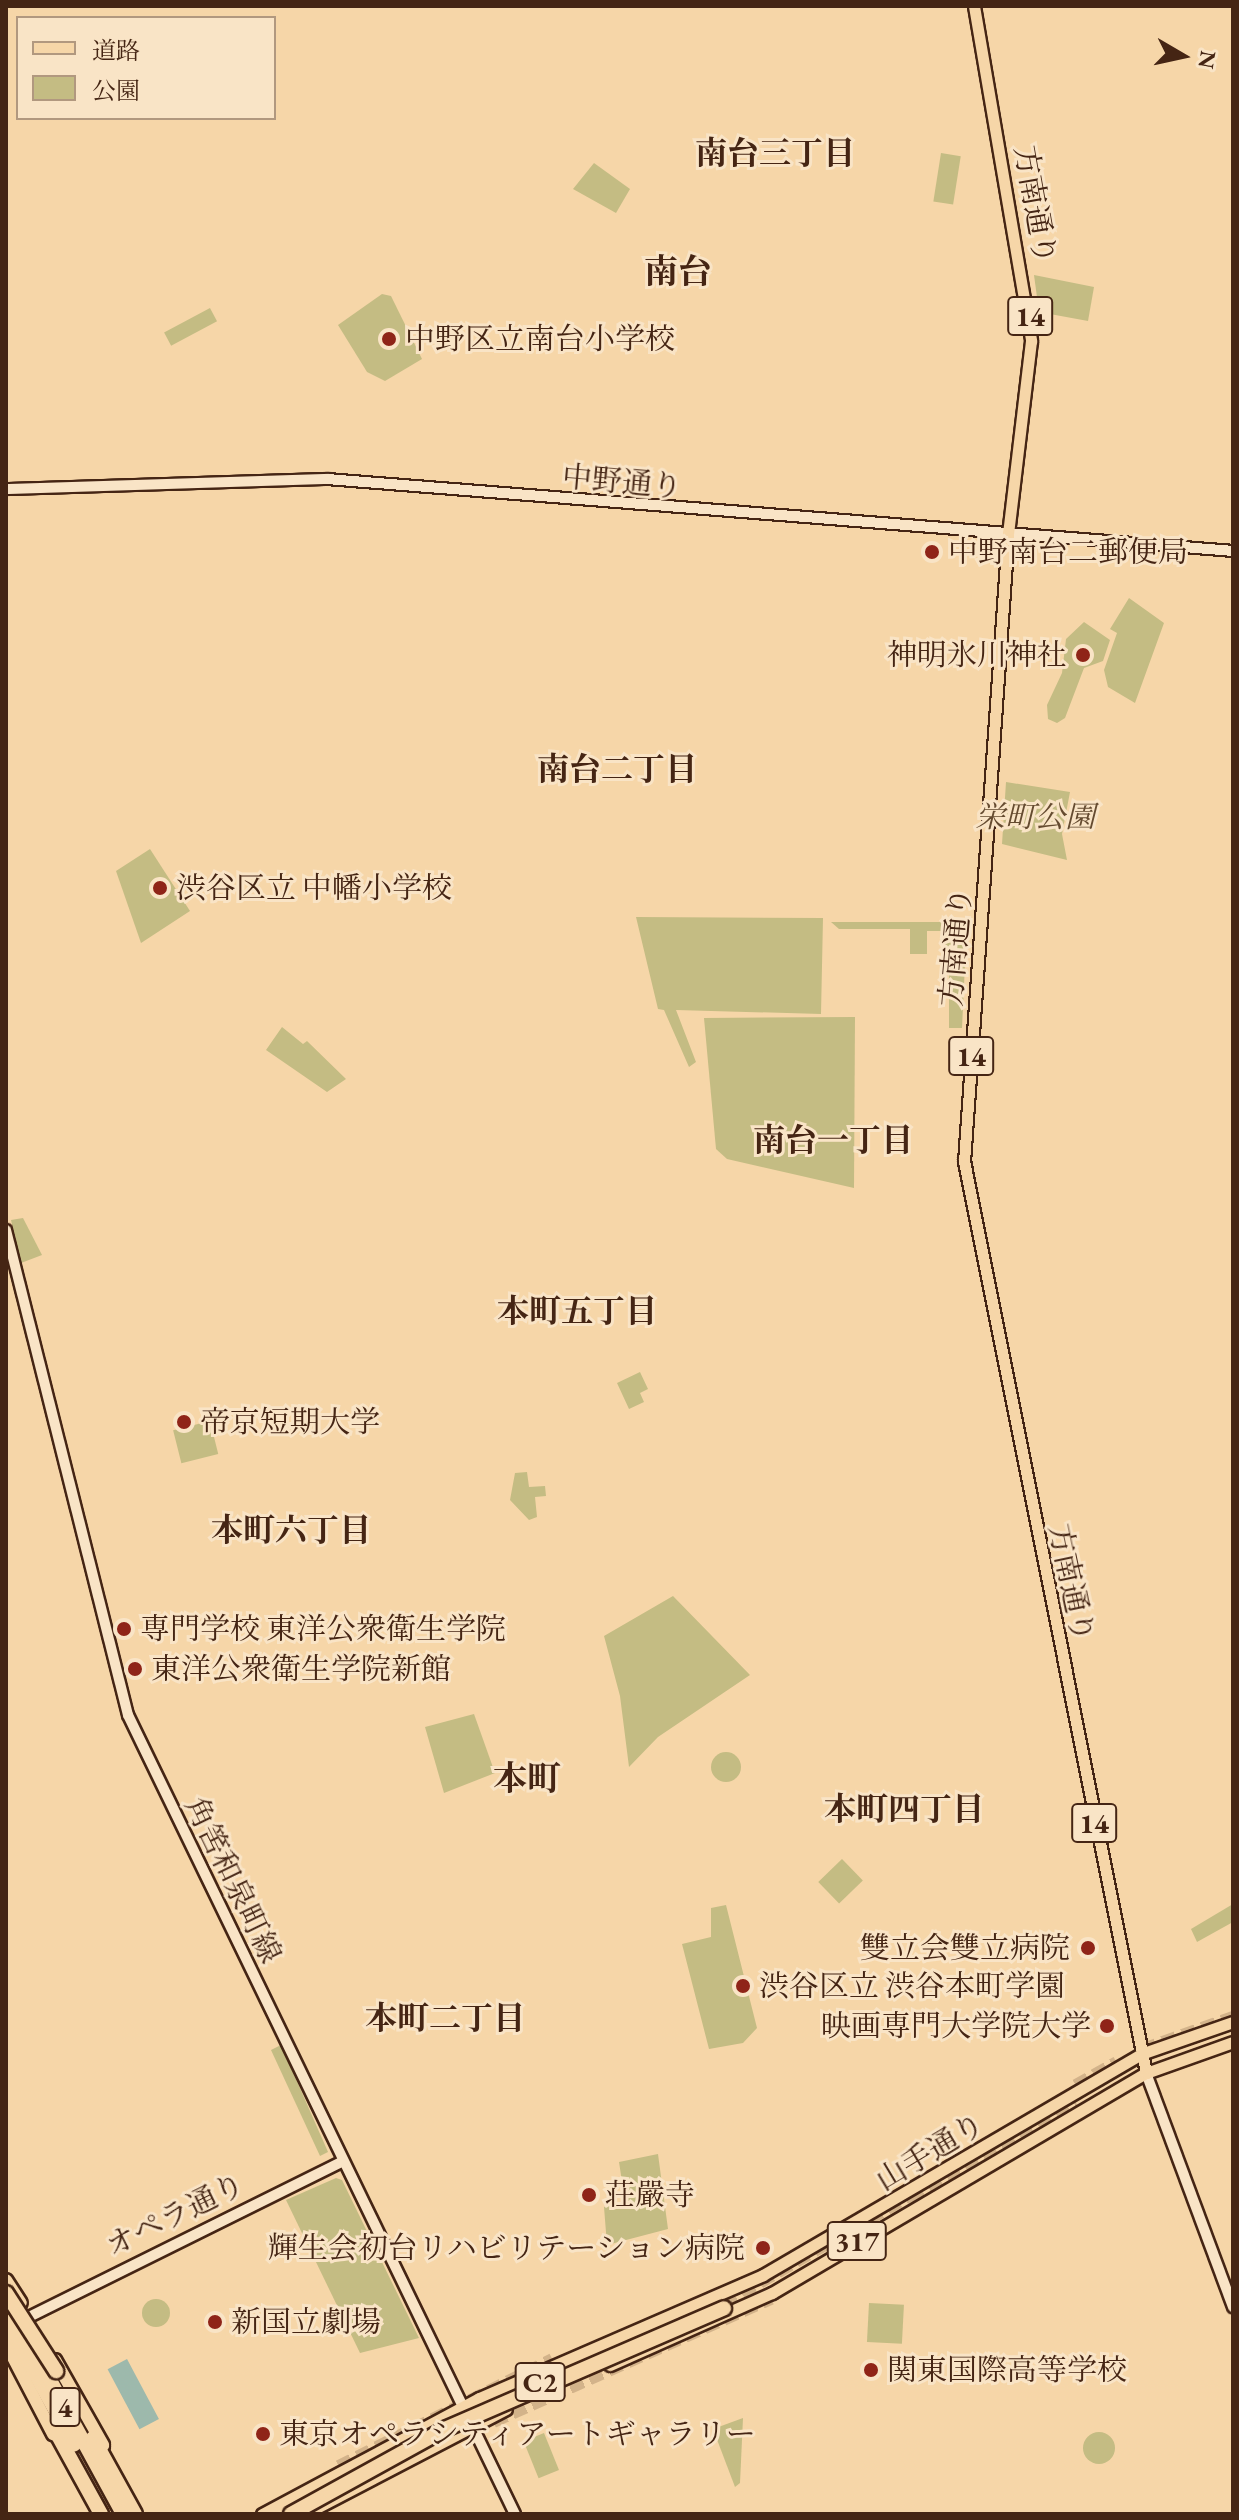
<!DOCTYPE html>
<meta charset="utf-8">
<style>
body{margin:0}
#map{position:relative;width:1239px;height:2520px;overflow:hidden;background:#f6d6a8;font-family:"EB Garamond","Noto Serif JP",serif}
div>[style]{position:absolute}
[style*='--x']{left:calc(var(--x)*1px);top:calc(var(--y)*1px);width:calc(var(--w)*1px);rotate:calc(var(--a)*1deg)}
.green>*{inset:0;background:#c4bc83;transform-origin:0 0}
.round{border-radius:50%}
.water>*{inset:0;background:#9db9ac;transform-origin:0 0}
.motorway-tunnel>*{height:14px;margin-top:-7px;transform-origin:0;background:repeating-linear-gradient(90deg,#d3b38a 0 14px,transparent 0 21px)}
.roads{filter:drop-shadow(2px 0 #452514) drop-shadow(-2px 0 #452514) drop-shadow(0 2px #452514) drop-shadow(0 -2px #452514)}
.secondary>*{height:10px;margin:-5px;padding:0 5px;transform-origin:5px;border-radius:5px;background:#f9e4c6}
.primary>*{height:11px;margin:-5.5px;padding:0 5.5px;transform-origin:5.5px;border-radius:5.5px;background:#f6d6a8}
.trunk>*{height:12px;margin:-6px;padding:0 6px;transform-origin:6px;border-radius:6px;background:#f6d6a8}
.motorway>*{height:14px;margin:-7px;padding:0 7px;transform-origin:7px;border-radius:7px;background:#f6d6a8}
.bridges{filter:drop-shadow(2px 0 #452514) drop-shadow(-2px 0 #452514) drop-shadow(0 2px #452514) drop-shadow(0 -2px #452514)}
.motorway-bridge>*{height:14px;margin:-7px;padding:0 7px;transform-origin:7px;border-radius:7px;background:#f6d6a8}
.dots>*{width:22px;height:22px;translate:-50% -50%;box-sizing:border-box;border:4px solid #f9e4c6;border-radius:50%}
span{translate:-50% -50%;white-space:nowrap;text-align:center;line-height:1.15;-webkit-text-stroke:6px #f9e4c6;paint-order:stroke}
.shield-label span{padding:2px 6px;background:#f9e4c6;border:2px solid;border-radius:6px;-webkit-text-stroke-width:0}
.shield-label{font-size:28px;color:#452514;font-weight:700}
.street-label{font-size:30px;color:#452514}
.poi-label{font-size:30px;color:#452514}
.left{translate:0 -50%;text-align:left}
.right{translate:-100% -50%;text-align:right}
.park-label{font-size:30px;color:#654b30;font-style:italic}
.neighbourhood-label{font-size:32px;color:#452514;font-weight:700}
.quarter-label{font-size:34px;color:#452514;font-weight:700}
.frame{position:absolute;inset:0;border:8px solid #452514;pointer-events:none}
.legend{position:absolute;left:16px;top:16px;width:260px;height:104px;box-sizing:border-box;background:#f9e4c6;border:2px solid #b1987f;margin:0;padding:10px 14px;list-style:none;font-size:24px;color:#452514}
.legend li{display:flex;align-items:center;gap:16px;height:40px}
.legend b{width:40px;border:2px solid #b1987f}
.north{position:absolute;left:1143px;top:16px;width:80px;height:80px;-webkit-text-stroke:6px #f9e4c6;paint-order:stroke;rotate:99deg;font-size:22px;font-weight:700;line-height:32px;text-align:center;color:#452514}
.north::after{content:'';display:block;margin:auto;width:28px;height:36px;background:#452514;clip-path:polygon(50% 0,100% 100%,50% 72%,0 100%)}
</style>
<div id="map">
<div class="green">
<i style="left:941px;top:153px;width:20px;height:49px;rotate:9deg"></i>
<i style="clip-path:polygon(594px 163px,630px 189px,616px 213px,573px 189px)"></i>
<i style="clip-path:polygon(1034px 275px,1094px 287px,1088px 321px,1039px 312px)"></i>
<i style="clip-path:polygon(382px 294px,391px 296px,422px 359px,385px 381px,367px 372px,338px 325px)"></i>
<i style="left:210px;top:308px;width:15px;height:52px;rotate:62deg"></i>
<i style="clip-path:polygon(1129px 598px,1164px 623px,1135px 703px,1108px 687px,1104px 670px,1117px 633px,1110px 629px)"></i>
<i style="clip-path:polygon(1084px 622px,1110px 640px,1103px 661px,1084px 668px,1065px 718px,1057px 723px,1048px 719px,1047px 705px,1062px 673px,1066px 639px)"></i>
<i style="clip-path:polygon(1006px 782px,1070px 792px,1062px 834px,1067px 860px,1002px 844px)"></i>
<i style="clip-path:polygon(150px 849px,190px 911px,141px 943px,116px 871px)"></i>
<i style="clip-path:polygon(636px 917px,823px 918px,821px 1014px,676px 1010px,696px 1062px,689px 1067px,664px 1010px,658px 1009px)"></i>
<i style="clip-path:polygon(831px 922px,967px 922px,962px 1028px,949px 1028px,949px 948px,941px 948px,941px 931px,927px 931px,927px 954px,910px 954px,910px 929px,839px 929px)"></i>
<i style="clip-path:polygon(855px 1017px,854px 1188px,727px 1159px,716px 1149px,704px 1018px)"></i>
<i style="clip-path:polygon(282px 1027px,303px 1044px,307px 1041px,346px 1079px,327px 1092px,266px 1050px)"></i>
<i style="clip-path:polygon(23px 1218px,42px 1255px,21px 1263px,11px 1220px)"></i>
<i style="clip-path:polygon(640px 1372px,648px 1389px,640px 1393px,644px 1402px,629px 1409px,617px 1383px)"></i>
<i style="left:210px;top:1421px;width:34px;height:38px;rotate:76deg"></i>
<i style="clip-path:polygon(527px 1472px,529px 1487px,545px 1486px,546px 1496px,535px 1497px,537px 1517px,529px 1520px,510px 1500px,515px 1473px)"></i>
<i style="clip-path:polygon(673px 1596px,750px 1675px,658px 1737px,629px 1767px,620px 1696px,604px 1636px)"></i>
<i style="clip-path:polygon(474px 1714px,495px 1773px,444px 1793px,425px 1727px)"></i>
<i class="round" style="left:711px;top:1752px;width:30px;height:30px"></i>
<i style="left:842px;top:1859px;width:30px;height:33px;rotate:46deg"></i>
<i style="clip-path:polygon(1233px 1904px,1233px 1922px,1197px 1942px,1191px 1929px)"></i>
<i style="clip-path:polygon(726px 1905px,757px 2028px,743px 2043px,709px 2049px,682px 1944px,711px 1937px,711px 1908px)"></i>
<i style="clip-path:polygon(281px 2045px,328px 2152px,320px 2156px,271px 2050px)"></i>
<i style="clip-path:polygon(658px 2154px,668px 2229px,607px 2245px,604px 2207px,625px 2201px,619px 2162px)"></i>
<i style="clip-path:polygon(336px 2178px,342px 2180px,419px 2338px,360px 2353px,286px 2200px)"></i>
<i class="round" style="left:142px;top:2299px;width:28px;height:28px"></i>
<i style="left:869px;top:2303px;width:35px;height:39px;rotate:3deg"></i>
<i style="clip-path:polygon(743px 2418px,740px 2483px,735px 2487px,713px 2429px)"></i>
<i class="round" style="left:1083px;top:2432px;width:32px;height:32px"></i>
<i style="left:544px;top:2433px;width:40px;height:22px;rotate:68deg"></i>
</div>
<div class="water">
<i style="left:127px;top:2359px;width:68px;height:22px;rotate:62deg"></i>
</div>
<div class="motorway-tunnel">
<i style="--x:1143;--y:2050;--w:96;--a:-19.6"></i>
<i style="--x:1076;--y:2086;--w:47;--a:-29.3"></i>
<i style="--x:912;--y:2201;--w:191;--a:-29.1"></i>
<i style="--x:723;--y:2303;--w:223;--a:-30.1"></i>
<i style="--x:493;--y:2421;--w:304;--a:-23.9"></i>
<i style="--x:339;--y:2467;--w:239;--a:-26.6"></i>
</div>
<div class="roads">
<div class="secondary">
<i style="--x:6;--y:489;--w:321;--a:-1.8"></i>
<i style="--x:327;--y:479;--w:909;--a:4.54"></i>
<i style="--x:6;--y:1230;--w:500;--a:75.88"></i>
<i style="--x:128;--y:1715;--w:888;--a:64.16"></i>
<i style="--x:1146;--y:2073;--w:250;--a:69.6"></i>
<i style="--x:29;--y:2317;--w:351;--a:-26.4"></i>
</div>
<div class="primary">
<i style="--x:974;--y:6;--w:340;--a:80.3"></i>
<i style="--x:1031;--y:341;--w:194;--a:96.8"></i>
<i style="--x:1008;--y:534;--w:629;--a:94.01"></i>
<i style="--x:964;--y:1161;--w:930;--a:78.71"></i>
<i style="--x:610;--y:2365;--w:177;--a:-24"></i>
<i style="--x:772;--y:2293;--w:434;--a:-30.5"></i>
<i style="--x:1146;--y:2073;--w:92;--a:-19.6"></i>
<i style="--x:316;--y:2508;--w:214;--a:-27.5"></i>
<i style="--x:262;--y:2514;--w:246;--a:-28.1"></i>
<i style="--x:479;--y:2398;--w:309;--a:-23.4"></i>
<i style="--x:763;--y:2275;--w:438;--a:-30.3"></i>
<i style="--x:1141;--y:2054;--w:97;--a:-19.2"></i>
</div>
<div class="trunk">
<i style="--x:6;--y:2280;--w:27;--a:57"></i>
<i style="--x:6;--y:2344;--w:102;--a:62.4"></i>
<i style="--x:55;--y:2360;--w:98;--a:60.5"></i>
</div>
<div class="motorway">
<i style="--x:6;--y:2321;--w:141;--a:61.1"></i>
<i style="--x:20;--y:2325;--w:215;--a:61.4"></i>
<i style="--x:51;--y:2423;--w:104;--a:61.2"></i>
<i style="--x:93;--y:2438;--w:87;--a:61.1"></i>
<i style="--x:279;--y:2514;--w:94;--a:-30.1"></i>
</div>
</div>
<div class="bridges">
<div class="motorway-bridge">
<i style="--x:6;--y:2293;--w:93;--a:57.3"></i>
<i style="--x:291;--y:2514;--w:176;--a:-28.9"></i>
<i style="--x:445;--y:2429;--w:304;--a:-23.4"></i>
</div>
</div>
<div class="dots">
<i style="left:389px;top:339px;background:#8f2418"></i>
<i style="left:932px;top:552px;background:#8f2418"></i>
<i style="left:1083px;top:655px;background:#8f2418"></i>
<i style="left:160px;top:888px;background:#8f2418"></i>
<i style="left:184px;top:1422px;background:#8f2418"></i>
<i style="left:124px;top:1629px;background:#8f2418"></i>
<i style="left:135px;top:1669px;background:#8f2418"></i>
<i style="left:1088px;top:1948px;background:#8f2418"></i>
<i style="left:743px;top:1986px;background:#8f2418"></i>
<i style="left:1107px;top:2026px;background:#8f2418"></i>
<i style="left:589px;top:2195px;background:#8f2418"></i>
<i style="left:763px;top:2248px;background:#8f2418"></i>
<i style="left:215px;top:2322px;background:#8f2418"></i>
<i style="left:871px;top:2370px;background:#8f2418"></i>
<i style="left:263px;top:2434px;background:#8f2418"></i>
</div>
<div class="shield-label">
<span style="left:1030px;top:316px">14</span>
<span style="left:971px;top:1056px">14</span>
<span style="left:1094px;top:1823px">14</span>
<span style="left:857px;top:2241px">317</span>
<span style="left:540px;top:2382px">C2</span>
<span style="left:65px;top:2407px">4</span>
</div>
<div class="street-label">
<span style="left:1035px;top:205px;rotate:80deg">方南通り</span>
<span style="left:622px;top:482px;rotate:5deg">中野通り</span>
<span style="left:956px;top:947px;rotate:-85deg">方南通り</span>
<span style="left:1071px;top:1583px;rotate:78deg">方南通り</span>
<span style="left:233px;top:1880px;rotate:64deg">角筈和泉町線</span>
<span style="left:930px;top:2152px;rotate:-31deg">山手通り</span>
<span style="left:175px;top:2215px;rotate:-26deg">オペラ通り</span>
</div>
<div class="poi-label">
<span class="left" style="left:405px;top:339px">中野区立南台小学校</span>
<span class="left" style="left:948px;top:552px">中野南台二郵便局</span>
<span class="right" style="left:1067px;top:655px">神明氷川神社</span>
<span class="left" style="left:176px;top:888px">渋谷区立 中幡小学校</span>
<span class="left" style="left:200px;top:1422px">帝京短期大学</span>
<span class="left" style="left:140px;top:1629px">専門学校 東洋公衆衛生学院</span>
<span class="left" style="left:151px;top:1669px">東洋公衆衛生学院新館</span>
<span class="right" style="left:1070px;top:1948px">雙立会雙立病院</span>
<span class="left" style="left:759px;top:1986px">渋谷区立 渋谷本町学園</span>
<span class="right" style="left:1091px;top:2026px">映画専門大学院大学</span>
<span class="left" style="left:605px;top:2195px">荘嚴寺</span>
<span class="right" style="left:745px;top:2248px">輝生会初台リハビリテーション病院</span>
<span class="left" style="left:231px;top:2322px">新国立劇場</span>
<span class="left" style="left:887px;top:2370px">関東国際高等学校</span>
<span class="left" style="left:279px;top:2434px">東京オペラシティアートギャラリー</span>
</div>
<div class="park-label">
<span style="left:1035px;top:817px">栄町公園</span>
</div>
<div class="neighbourhood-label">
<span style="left:775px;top:153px">南台三丁目</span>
<span style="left:617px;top:769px">南台二丁目</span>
<span style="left:833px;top:1140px">南台一丁目</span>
<span style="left:577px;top:1311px">本町五丁目</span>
<span style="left:291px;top:1530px">本町六丁目</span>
<span style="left:904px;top:1809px">本町四丁目</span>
<span style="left:445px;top:2018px">本町二丁目</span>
</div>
<div class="quarter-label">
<span style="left:678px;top:272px">南台</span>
<span style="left:527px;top:1779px">本町</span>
</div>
<div class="frame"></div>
<ul class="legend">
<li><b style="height:10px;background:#f6d6a8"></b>道路</li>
<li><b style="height:22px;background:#c4bc83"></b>公園</li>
</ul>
<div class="north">N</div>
</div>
